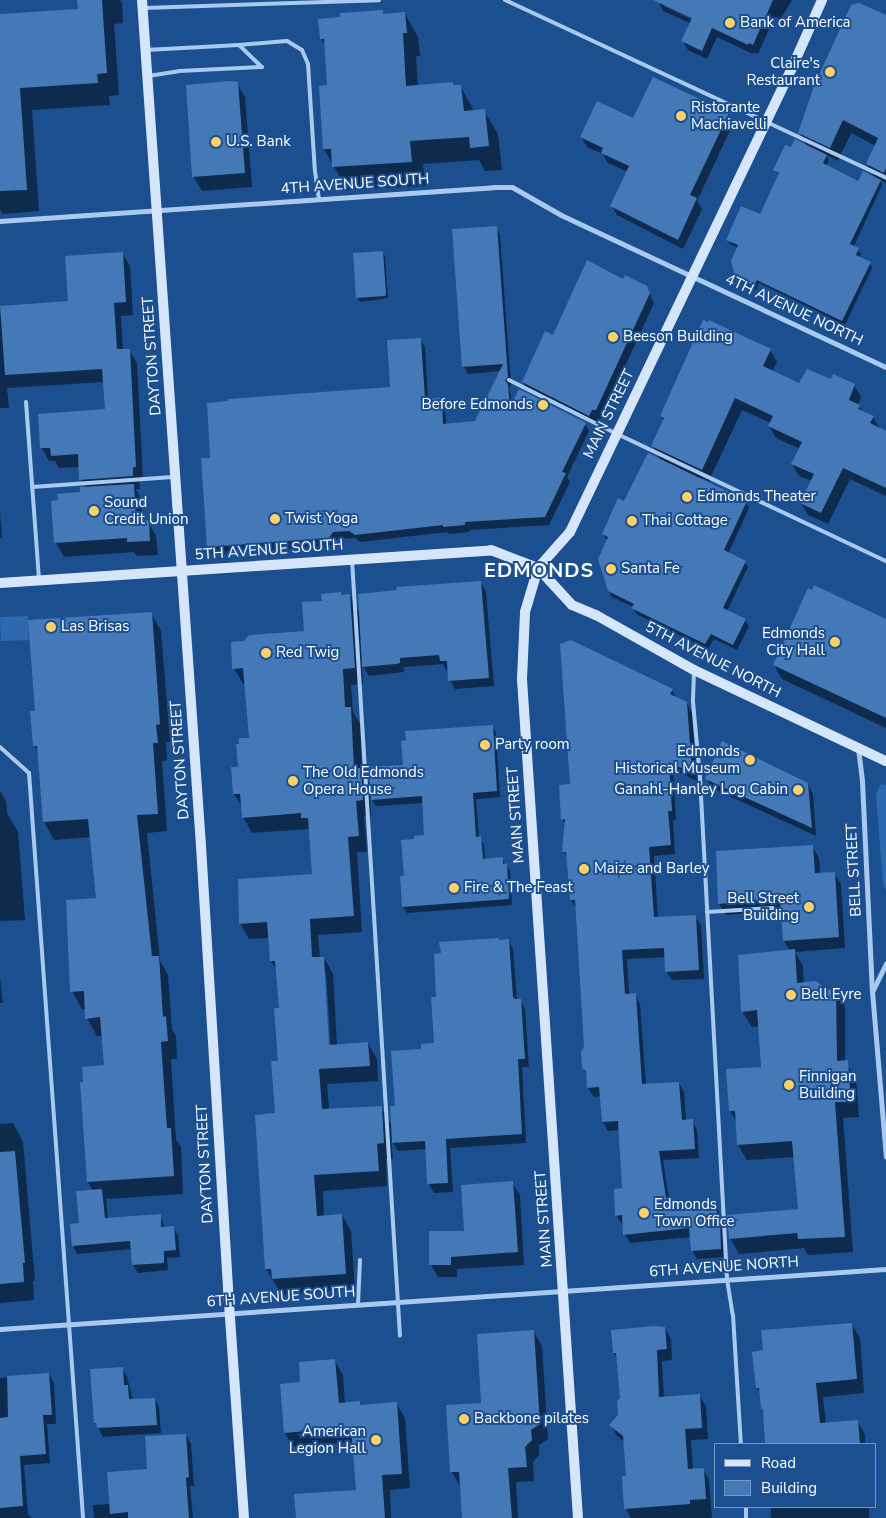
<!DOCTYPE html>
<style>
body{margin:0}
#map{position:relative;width:886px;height:1518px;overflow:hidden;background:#1b4f8f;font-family:"Nunito Sans",sans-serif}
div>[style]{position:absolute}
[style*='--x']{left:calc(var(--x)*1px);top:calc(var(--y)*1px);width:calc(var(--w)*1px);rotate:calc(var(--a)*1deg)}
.green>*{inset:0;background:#2e69ad;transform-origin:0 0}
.shadow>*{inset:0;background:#0007;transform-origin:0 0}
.building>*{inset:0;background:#4478b7}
.lane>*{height:4px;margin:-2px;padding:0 2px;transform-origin:2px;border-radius:2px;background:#a9c9ee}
.street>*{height:5px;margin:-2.5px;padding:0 2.5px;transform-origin:2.5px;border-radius:2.5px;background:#a9c9ee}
.secondary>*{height:10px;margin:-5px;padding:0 5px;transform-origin:5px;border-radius:5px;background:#d6e6fa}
.dots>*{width:14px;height:14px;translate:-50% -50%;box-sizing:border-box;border:2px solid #1b4f8f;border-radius:50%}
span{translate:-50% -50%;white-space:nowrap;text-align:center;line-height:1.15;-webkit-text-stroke:4px #1b4f8f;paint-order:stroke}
.poi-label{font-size:15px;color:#fff}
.left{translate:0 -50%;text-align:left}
.right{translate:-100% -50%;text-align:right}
.street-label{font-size:15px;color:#fff}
.district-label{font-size:20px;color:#fff;font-weight:700;letter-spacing:1px}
.legend{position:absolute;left:714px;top:1443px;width:162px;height:65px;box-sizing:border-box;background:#1b4f8f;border:1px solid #7695bc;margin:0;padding:6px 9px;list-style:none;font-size:15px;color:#fff}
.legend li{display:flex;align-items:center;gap:10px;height:25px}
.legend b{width:25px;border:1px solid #7695bc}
</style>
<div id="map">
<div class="green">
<i style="left:28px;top:616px;width:24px;height:28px;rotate:88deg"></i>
<i style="clip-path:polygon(881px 784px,886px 785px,886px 891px,883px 884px,876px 794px)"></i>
</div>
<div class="shadow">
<i style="clip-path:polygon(79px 0,120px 0,122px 3px,123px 23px,114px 24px,119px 95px,109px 96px,110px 105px,32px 110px,39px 211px,3px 214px,0 210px,0 15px,79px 10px)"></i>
<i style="clip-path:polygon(evenodd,658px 0,792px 0,780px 20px,774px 18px,758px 54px,754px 52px,753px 54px,717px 37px,707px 59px,688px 50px,683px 41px,690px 23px,663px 11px,658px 0,664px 4px,698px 19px,697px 22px,664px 6px,664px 4px)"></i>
<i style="clip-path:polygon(382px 12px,384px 15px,405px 14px,418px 37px,420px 56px,416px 56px,418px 86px,452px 84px,454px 87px,460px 86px,474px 111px,484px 111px,498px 134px,502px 170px,485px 171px,479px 160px,423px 164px,425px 186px,347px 190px,324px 149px,328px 86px,326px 47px,321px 38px)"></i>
<i style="clip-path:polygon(evenodd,886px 16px,886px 183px,880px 180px,882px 185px,854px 246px,861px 254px,859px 258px,870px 263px,872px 268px,845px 325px,759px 283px,756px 290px,740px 282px,738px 277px,738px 248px,730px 244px,728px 240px,760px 215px,779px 175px,775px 170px,792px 149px,807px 147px,799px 132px,886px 16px,851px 133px,876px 146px,867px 164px,875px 179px,859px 182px,826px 166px,829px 160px,826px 155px,838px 161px,851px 133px)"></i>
<i style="clip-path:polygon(237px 83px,245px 97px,252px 187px,202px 191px,193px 176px)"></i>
<i style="clip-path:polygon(728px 114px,733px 124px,697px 201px,702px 209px,683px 249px,617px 215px,612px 206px,628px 172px,608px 163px,603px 154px,587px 147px,581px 137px,634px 120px)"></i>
<i style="clip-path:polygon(496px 228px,500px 235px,511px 385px,509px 388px,513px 405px,585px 424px,589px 431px,567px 477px,570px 482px,549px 525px,469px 530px,469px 532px,449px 534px,448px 532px,360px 542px,355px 538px,337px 539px,333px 545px,212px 555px,208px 547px,203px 459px,211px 459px,391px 388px,420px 339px,425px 347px,428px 400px,441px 399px,445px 407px,446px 425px,475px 423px,500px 371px,468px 374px,463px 366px)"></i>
<i style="clip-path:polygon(382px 252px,385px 256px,388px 298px,360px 302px,357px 297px)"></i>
<i style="clip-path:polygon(122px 253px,130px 266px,133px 315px,121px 316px,123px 350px,129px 350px,137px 363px,143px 480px,139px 480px,140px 489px,136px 489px,141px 499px,143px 522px,148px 522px,156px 536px,158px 555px,137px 556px,134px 552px,64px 557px,56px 543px,53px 502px,82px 493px,86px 488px,81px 480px,80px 467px,59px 468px,55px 461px,49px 461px,42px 448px,40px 415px,107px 410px,104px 382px,7px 388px,9px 408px,0 408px,0 307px,70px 302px)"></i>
<i style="clip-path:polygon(623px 281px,646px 286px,654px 303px,601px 419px,597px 419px,595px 424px,529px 391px,523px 382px,553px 337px)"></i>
<i style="clip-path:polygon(770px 350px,777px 362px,772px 372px,800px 385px,831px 381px,854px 385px,861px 397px,858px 405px,863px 412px,873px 417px,880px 429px,886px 432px,886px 496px,850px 479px,828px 524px,808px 515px,801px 503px,812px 481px,799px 476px,792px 464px,800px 449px,776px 438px,769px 426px,771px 423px,742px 410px,709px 481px,702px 478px,701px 480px,746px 502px,749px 508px,728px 554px,745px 562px,748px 567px,727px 611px,745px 620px,749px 626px,737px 650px,714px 639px,708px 649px,636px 614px,633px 607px,612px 597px,609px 591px,607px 540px,603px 534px,625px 502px,661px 461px,653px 446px,664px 421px,661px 416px)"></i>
<i style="clip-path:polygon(0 511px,2px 538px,0 538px)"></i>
<i style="clip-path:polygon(evenodd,481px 583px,486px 592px,494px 686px,455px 689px,450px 680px,449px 670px,446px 670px,443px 664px,404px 667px,404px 672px,369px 676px,362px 664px,363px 684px,351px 685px,353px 712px,360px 724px,362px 771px,371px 787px,404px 766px,492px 726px,496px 733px,500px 797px,476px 799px,479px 838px,484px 844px,485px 860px,502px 859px,510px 871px,512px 905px,407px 913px,403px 907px,401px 877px,405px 877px,415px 840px,426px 836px,423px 803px,376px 806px,370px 797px,371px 816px,364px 816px,367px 852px,357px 852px,362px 932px,318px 935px,320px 958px,324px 958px,333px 974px,337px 1045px,368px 1043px,377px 1059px,378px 1081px,327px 1084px,329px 1110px,381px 1108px,392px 1126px,396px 1107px,423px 1050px,435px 1044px,438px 998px,499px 941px,508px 940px,513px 949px,517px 1000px,520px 1000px,525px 1009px,529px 1067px,522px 1067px,526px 1143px,450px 1148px,453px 1192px,434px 1193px,429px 1184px,427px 1149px,398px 1151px,391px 1140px,393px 1159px,386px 1159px,387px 1186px,323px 1191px,324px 1216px,342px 1215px,351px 1231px,355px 1289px,282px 1295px,266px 1269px,279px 1062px,281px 1009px,277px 971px,271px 961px,269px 938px,249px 939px,240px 923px,314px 875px,309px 829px,252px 833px,243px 817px,242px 807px,234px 794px,239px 768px,250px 739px,246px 684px,243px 684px,234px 668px,305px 632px,323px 602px,350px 595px,360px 614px,481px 583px,324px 973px,326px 973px,331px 1051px,329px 1051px,324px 973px)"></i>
<i style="clip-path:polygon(151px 613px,161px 631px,170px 742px,166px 742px,167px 760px,162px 761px,167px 831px,147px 833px,160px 961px,168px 975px,172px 1029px,176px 1036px,177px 1059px,171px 1059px,176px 1140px,181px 1147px,183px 1194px,106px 1199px,108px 1219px,160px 1215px,165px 1228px,173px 1228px,178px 1235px,180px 1257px,167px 1258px,168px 1270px,138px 1273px,133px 1265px,132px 1249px,77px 1254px,73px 1246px,93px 1191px,88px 1182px,105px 1066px,103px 1036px,97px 1036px,87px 1018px,86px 1009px,82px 1009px,72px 991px,97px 899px,91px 837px,54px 840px,44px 822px,39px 754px,34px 745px,37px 712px)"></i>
<i style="clip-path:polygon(886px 621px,886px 728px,782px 679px,774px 665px)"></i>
<i style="clip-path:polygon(672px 690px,677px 699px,687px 703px,692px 713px,697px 781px,673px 770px,676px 820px,673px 820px,675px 854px,654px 856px,658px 918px,695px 916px,701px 925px,704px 979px,672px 980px,666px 971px,666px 957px,627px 959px,629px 995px,635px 994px,640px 1004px,646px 1085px,679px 1083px,684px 1092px,686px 1121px,692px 1121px,697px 1130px,699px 1158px,663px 1160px,669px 1199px,672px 1199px,674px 1204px,715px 1202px,724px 1226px,726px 1257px,697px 1259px,692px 1250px,691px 1237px,630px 1243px,625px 1234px,624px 1224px,622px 1224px,616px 1215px,623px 1189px,620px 1130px,608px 1131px,603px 1122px,601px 1096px,594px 1097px,588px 1088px,588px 1075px,583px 1068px,586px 1047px,577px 910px,571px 900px,568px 859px,564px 852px,566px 825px,562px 819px,571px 785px)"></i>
<i style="clip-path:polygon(707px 779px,808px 784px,813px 794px,816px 836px,712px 788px)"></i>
<i style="clip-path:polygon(0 791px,6px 801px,7px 813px,18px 832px,25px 920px,0 921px)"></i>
<i style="clip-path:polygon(812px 846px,819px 858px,820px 874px,834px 873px,841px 884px,845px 948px,795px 952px,803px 966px,804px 984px,826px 992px,836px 991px,845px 1006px,845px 1062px,856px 1077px,859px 1117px,843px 1118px,853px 1252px,808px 1255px,804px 1248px,739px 1254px,730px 1238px,800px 1211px,795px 1157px,747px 1160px,738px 1145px,737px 1122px,730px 1111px,762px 1068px,760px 1026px,752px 1027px,742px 1011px,790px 951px,784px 941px,782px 911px,726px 915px,719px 904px)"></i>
<i style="clip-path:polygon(0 978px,3px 1003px,0 1003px)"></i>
<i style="clip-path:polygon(13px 1123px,23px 1142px,35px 1281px,33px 1281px,34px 1300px,0 1303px,0 1124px)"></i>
<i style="clip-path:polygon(512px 1183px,520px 1195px,524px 1265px,457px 1269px,457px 1277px,438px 1277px,431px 1265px,465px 1232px)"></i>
<i style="clip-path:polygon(852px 1325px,860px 1338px,864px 1393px,823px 1397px,826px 1424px,857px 1421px,865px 1435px,865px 1444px,767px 1444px,764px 1413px,761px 1395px,757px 1388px,754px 1353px,764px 1352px)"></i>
<i style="clip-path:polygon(665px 1328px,671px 1339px,672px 1360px,662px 1361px,664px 1398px,699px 1395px,706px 1406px,708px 1439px,691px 1440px,693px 1470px,703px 1469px,709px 1480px,712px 1518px,631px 1518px,626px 1509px,627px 1477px,625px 1442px,617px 1436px,611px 1425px,620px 1415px,621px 1401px,618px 1360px,614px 1353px,613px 1331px)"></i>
<i style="clip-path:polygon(533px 1331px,542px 1346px,548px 1439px,539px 1445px,539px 1455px,533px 1462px,534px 1481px,516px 1482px,518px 1518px,464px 1518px,460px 1486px,452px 1472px,483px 1404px)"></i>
<i style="clip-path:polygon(335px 1361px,343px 1375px,345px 1404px,359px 1403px,361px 1406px,396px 1403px,405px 1418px,410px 1488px,390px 1490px,391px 1518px,297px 1518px,357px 1491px,354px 1442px,293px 1447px,285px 1433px,302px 1383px)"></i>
<i style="clip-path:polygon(122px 1368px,127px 1377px,133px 1400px,155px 1399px,159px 1407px,161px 1433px,103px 1437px,100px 1431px,95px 1423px)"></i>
<i style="clip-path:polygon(49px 1374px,54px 1383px,56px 1424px,47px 1424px,50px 1463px,24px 1465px,28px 1515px,32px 1518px,0 1518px,0 1378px)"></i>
<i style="clip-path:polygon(186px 1435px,191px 1444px,194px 1486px,190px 1486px,193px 1518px,94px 1518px,93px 1505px,110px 1504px)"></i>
<i style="left:771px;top:1507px;width:98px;height:12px"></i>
</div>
<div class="building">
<i style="clip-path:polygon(77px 0,102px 0,107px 73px,97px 74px,98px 83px,20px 88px,27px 190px,0 191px,0 14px,78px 9px)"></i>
<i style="clip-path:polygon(653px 0,773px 0,753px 45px,749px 43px,748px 45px,712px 28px,702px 51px,681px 41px,692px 18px)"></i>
<i style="clip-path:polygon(859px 3px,886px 15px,886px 168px,884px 173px,866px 164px,878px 138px,843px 120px,830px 148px,798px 133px,814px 86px,851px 5px)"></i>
<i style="clip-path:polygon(383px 10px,383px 14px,405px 12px,407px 33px,403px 33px,406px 86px,453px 82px,453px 85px,461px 85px,464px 111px,485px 109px,489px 146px,470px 148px,469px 137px,410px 141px,412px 162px,332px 167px,331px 149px,323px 149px,319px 86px,327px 85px,324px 39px,320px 39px,318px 19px,340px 17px,340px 13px)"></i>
<i style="clip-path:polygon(653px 77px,729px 113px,690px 195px,697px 198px,678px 240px,610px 206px,629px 166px,601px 153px,603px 148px,580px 137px,597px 101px,633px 118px)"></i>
<i style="clip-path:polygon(229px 81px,238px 82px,245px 173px,192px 177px,186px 85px)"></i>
<i style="clip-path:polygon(795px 139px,827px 155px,823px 163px,858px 181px,863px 171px,881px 180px,850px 244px,859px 248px,856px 255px,871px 262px,842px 321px,757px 280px,754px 286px,736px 278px,731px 261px,738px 245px,726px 240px,741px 206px,760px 214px,779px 173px,773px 170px,785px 145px,791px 147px)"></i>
<i style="clip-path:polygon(497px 226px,508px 377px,505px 381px,508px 384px,510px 408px,519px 389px,586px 423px,562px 472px,566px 473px,545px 517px,465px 522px,465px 525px,443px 527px,443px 525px,355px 535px,349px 531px,333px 532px,329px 538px,207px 547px,201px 458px,210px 458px,207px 403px,228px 401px,228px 399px,390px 387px,387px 340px,421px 338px,425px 399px,442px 398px,443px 424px,475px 421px,503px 364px,462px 367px,452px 229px)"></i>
<i style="clip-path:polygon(383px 251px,386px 293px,385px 296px,356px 298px,353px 253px)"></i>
<i style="clip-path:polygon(123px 252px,126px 302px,114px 303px,117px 349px,130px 349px,136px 467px,133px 467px,133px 476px,79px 480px,78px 454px,51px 456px,50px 448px,40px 448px,38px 414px,105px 409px,102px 369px,5px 375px,0 306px,68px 301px,65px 256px)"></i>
<i style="clip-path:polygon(587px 260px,623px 279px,625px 275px,647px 286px,650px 293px,596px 410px,592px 410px,589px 416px,522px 382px,545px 331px,553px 335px)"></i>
<i style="clip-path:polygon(703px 320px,708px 322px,709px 320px,771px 349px,763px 366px,799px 383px,807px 369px,831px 379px,833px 374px,855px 384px,849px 400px,860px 405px,858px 409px,874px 416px,870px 423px,886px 431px,886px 488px,843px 468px,821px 513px,800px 503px,814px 474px,791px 464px,802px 442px,768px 426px,773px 416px,735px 398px,702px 470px,651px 446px,664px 418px,660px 416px)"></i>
<i style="clip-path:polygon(648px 453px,747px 501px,724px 550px,746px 561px,723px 608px,746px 619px,733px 645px,711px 634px,705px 644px,631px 608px,634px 604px,608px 591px,598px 559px,608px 537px,602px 534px,618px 498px,624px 501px)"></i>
<i style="clip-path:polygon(134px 484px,136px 521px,149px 520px,150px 541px,127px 542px,127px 538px,54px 543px,51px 501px,58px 500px,57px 494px,80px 492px,80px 487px)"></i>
<i style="clip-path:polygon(481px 581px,489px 678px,448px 681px,447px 661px,440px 661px,439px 655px,400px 658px,400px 663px,396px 664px,362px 667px,358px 594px,397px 590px,396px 587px)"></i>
<i style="clip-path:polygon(814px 585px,886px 619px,886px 718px,773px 665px,808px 588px,812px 590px)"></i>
<i style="clip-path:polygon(341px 592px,341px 595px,350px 594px,355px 668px,343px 669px,345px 707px,351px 707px,354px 768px,361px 768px,363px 800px,356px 801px,359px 836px,348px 837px,354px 916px,310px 919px,312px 957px,324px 957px,329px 1045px,368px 1042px,370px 1066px,319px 1069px,322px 1109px,382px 1106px,384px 1143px,377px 1144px,379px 1171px,314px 1175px,317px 1216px,342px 1214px,346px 1274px,272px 1279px,271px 1269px,265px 1269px,255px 1115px,275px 1113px,271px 1061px,278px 1061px,274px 1008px,279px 1008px,275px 961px,270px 961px,267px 922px,239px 924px,238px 879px,312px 874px,308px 818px,301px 818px,301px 813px,242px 818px,240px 794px,233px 794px,231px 767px,238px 767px,236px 744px,239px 744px,239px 738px,249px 738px,243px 668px,232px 669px,231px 642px,244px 641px,249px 635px,304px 631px,302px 602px,322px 601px,321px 594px)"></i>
<i style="clip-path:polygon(152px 612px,160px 724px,156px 725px,158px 743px,153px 743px,158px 814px,137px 815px,152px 956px,159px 956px,163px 1017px,166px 1016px,168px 1041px,161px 1042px,167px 1128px,171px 1128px,174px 1176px,87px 1182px,80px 1082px,83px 1082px,82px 1067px,104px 1065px,100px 1017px,85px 1019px,84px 991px,70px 992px,66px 900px,96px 898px,88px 819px,43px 822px,37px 746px,33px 746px,30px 711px,35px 711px,28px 620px)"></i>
<i style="clip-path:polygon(571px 640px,673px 689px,670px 694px,687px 702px,692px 773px,669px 762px,672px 811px,668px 811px,671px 845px,649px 847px,654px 917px,696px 915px,699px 970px,665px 972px,664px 948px,622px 950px,625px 994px,636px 993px,642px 1084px,679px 1082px,682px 1120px,693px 1119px,695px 1149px,659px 1151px,666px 1198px,672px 1198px,673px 1202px,676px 1203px,716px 1200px,717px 1216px,720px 1216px,721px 1249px,691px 1251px,689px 1228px,623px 1235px,622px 1215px,615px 1216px,614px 1189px,622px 1188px,618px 1121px,602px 1122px,599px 1087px,587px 1088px,586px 1071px,582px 1068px,581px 1052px,584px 1047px,575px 900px,570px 900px,566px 852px,562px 852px,565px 819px,561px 820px,559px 785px,570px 784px,560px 644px)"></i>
<i style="clip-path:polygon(493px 725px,497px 791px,473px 793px,476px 837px,481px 836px,483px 859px,503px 857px,503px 864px,507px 863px,509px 899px,402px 907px,400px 876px,404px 876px,401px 840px,414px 839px,414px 836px,424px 835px,422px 796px,371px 800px,369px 767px,403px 765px,401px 741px,406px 740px,405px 731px)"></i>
<i style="clip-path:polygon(722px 741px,808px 783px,812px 828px,705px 779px)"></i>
<i style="clip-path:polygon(813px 845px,815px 873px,835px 872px,839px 937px,783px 941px,780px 899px,718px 904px,716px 851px)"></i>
<i style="clip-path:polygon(499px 938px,499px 940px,509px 939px,513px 997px,515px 999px,521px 999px,525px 1059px,518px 1059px,522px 1134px,446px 1139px,448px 1183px,427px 1184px,425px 1141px,392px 1143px,390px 1106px,395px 1106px,391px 1051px,421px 1049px,421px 1044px,434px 1043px,431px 997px,436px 997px,434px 954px,441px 953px,439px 942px)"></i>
<i style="clip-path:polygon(795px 949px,797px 983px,816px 981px,827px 990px,836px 989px,837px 1061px,848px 1060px,851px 1102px,835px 1102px,845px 1237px,798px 1239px,797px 1233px,729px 1239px,727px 1215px,798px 1209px,792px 1141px,737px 1145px,735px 1111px,729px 1111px,726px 1069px,761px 1067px,757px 1010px,741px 1012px,738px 955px)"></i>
<i style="clip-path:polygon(15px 1151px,25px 1263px,23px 1263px,24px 1282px,0 1284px,0 1152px)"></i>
<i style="clip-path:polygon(513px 1181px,518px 1252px,451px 1257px,451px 1265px,429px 1265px,429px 1231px,464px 1231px,461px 1185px)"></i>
<i style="clip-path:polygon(102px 1189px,105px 1218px,161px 1214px,161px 1227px,174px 1226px,176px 1250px,164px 1251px,164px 1263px,132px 1265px,130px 1241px,72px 1246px,70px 1224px,79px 1223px,76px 1191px)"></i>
<i style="clip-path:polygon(852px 1323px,857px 1379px,816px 1383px,820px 1423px,858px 1420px,860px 1444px,765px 1444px,763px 1409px,761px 1409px,759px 1388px,756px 1388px,752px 1352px,763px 1350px,761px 1330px)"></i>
<i style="clip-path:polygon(654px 1326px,665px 1327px,667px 1349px,657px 1350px,659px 1397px,700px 1394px,702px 1428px,685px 1429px,688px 1469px,704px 1468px,706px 1499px,690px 1500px,690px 1504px,624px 1509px,622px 1476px,626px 1476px,623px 1436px,609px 1425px,618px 1415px,617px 1400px,620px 1399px,616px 1353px,613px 1353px,611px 1330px)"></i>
<i style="clip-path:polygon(534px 1330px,540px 1424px,531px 1430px,532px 1440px,525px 1447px,527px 1467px,508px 1468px,512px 1518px,462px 1518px,459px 1472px,450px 1472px,446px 1405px,481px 1403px,477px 1334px)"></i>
<i style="clip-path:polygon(335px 1359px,339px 1403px,360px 1401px,360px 1405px,397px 1402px,402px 1474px,382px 1475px,385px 1518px,296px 1518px,294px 1494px,356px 1490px,351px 1427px,284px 1433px,280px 1384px,300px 1382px,299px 1362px)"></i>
<i style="clip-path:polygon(123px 1367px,124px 1385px,128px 1385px,129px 1399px,155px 1398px,157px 1425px,97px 1428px,96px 1423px,94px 1423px,90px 1369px)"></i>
<i style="clip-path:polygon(49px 1373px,52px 1415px,43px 1415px,46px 1454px,20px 1456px,23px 1506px,0 1508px,0 1418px,8px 1417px,7px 1376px)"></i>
<i style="clip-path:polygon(186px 1434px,189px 1477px,186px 1478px,189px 1518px,128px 1518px,128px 1512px,110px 1514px,107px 1472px,147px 1469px,145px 1436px)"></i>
</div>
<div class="lane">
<i style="--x:505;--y:0;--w:421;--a:25"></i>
<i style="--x:144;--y:8;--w:235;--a:-1.9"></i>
<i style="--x:239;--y:45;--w:48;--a:-4.8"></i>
<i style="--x:287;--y:41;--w:17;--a:31"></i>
<i style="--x:302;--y:50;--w:15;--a:67"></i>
<i style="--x:308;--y:64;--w:107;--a:86.3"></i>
<i style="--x:315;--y:171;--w:28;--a:82"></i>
<i style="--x:146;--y:50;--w:93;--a:-3.1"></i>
<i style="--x:239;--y:45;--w:32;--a:44"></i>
<i style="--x:148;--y:76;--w:31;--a:-9"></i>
<i style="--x:179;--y:71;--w:83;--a:-2.8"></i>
<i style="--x:509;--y:380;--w:119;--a:26.6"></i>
<i style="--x:615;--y:433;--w:300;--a:25.3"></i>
<i style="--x:26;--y:402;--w:177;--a:85.8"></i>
<i style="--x:32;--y:487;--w:141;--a:-4.1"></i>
<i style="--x:352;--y:560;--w:777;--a:86.46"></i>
<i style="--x:694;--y:671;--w:31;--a:92"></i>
<i style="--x:693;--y:702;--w:75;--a:84.7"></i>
<i style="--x:700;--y:777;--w:503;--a:86.92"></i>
<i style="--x:727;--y:1279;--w:36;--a:81"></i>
<i style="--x:733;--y:1315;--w:129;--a:86.5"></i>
<i style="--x:0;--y:747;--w:39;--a:42"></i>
<i style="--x:29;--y:773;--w:747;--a:85.85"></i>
<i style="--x:707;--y:912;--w:66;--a:-3.5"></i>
<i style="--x:358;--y:1304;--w:44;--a:-87.4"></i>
<i style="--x:746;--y:1507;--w:11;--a:90"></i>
</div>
<div class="street">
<i style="--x:0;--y:221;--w:495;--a:-3.9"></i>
<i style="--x:494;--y:187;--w:18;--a:0"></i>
<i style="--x:512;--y:187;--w:56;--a:29.7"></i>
<i style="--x:561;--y:215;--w:359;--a:25.1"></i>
<i style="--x:858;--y:748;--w:33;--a:83"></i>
<i style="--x:862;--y:781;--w:210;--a:87.3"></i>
<i style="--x:872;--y:991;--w:166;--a:85.2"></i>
<i style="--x:873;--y:990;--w:30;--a:-64"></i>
<i style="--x:0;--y:1329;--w:888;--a:-3.87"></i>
</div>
<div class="secondary">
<i style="--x:142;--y:0;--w:848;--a:86.01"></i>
<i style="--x:201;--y:846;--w:444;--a:86.5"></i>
<i style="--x:228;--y:1289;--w:230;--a:86"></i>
<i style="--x:0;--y:583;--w:492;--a:-3.8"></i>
<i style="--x:491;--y:550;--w:50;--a:21"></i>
<i style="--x:538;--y:568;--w:50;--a:47.4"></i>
<i style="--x:572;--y:605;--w:26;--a:23"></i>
<i style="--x:596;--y:615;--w:112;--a:29.3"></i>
<i style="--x:694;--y:670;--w:212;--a:25.4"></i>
<i style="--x:578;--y:1518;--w:841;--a:-93.82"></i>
<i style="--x:522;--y:679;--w:67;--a:-87.4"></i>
<i style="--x:525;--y:612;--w:46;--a:-73.5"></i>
<i style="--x:538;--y:568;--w:48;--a:-48.4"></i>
<i style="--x:570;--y:532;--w:512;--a:-64.44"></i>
<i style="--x:791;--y:70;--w:77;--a:-66.1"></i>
</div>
<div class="dots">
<i style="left:730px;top:23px;background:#ffd166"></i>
<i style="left:830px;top:72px;background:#ffd166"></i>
<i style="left:681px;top:116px;background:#ffd166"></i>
<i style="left:216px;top:142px;background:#ffd166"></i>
<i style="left:613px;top:337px;background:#ffd166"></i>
<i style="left:543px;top:405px;background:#ffd166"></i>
<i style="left:687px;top:497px;background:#ffd166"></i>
<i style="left:94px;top:511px;background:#ffd166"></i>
<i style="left:275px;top:519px;background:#ffd166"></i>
<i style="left:632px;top:521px;background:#ffd166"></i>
<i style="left:611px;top:569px;background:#ffd166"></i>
<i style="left:51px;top:627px;background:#ffd166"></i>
<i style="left:835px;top:642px;background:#ffd166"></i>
<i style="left:266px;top:653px;background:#ffd166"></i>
<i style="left:485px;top:745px;background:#ffd166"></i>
<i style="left:750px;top:760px;background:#ffd166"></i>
<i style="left:293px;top:781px;background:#ffd166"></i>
<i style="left:798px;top:790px;background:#ffd166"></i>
<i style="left:584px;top:869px;background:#ffd166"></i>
<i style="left:454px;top:888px;background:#ffd166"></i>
<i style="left:809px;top:907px;background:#ffd166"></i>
<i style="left:791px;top:995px;background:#ffd166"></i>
<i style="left:789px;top:1085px;background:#ffd166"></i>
<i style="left:644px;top:1213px;background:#ffd166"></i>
<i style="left:464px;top:1419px;background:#ffd166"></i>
<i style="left:376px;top:1440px;background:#ffd166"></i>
</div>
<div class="poi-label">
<span class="left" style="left:740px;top:23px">Bank of America</span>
<span class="right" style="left:820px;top:72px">Claire's<br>Restaurant</span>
<span class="left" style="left:691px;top:116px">Ristorante<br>Machiavelli</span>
<span class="left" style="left:226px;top:142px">U.S. Bank</span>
<span class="left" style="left:623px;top:337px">Beeson Building</span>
<span class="right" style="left:533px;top:405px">Before Edmonds</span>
<span class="left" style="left:697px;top:497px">Edmonds Theater</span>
<span class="left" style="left:104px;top:511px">Sound<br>Credit Union</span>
<span class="left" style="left:285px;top:519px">Twist Yoga</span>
<span class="left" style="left:642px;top:521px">Thai Cottage</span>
<span class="left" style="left:621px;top:569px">Santa Fe</span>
<span class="left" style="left:61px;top:627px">Las Brisas</span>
<span class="right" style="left:825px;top:642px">Edmonds<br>City Hall</span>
<span class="left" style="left:276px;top:653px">Red Twig</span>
<span class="left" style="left:495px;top:745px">Party room</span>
<span class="right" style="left:740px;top:760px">Edmonds<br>Historical Museum</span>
<span class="left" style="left:303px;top:781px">The Old Edmonds<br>Opera House</span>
<span class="right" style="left:788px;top:790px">Ganahl-Hanley Log Cabin</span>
<span class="left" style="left:594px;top:869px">Maize and Barley</span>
<span class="left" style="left:464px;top:888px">Fire &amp; The Feast</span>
<span class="right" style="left:799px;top:907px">Bell Street<br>Building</span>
<span class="left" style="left:801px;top:995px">Bell Eyre</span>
<span class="left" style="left:799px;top:1085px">Finnigan<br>Building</span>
<span class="left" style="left:654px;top:1213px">Edmonds<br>Town Office</span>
<span class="left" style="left:474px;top:1419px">Backbone pilates</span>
<span class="right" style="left:366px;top:1440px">American<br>Legion Hall</span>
</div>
<div class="street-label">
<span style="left:355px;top:184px;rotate:-4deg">4TH AVENUE SOUTH</span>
<span style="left:794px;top:310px;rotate:25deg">4TH AVENUE NORTH</span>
<span style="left:152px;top:356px;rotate:-94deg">DAYTON STREET</span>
<span style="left:609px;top:414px;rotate:-64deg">MAIN STREET</span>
<span style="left:269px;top:550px;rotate:-4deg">5TH AVENUE SOUTH</span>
<span style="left:713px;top:660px;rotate:27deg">5TH AVENUE NORTH</span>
<span style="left:180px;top:760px;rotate:-94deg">DAYTON STREET</span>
<span style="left:516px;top:815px;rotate:-94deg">MAIN STREET</span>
<span style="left:854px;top:870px;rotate:-93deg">BELL STREET</span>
<span style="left:205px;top:1164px;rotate:-93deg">DAYTON STREET</span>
<span style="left:544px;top:1219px;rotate:-94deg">MAIN STREET</span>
<span style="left:724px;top:1267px;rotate:-4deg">6TH AVENUE NORTH</span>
<span style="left:281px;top:1297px;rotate:-4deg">6TH AVENUE SOUTH</span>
</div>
<div class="district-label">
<span style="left:539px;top:570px">EDMONDS</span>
</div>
<ul class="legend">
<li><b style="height:6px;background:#d6e6fa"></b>Road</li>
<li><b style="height:14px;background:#4478b7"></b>Building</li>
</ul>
</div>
